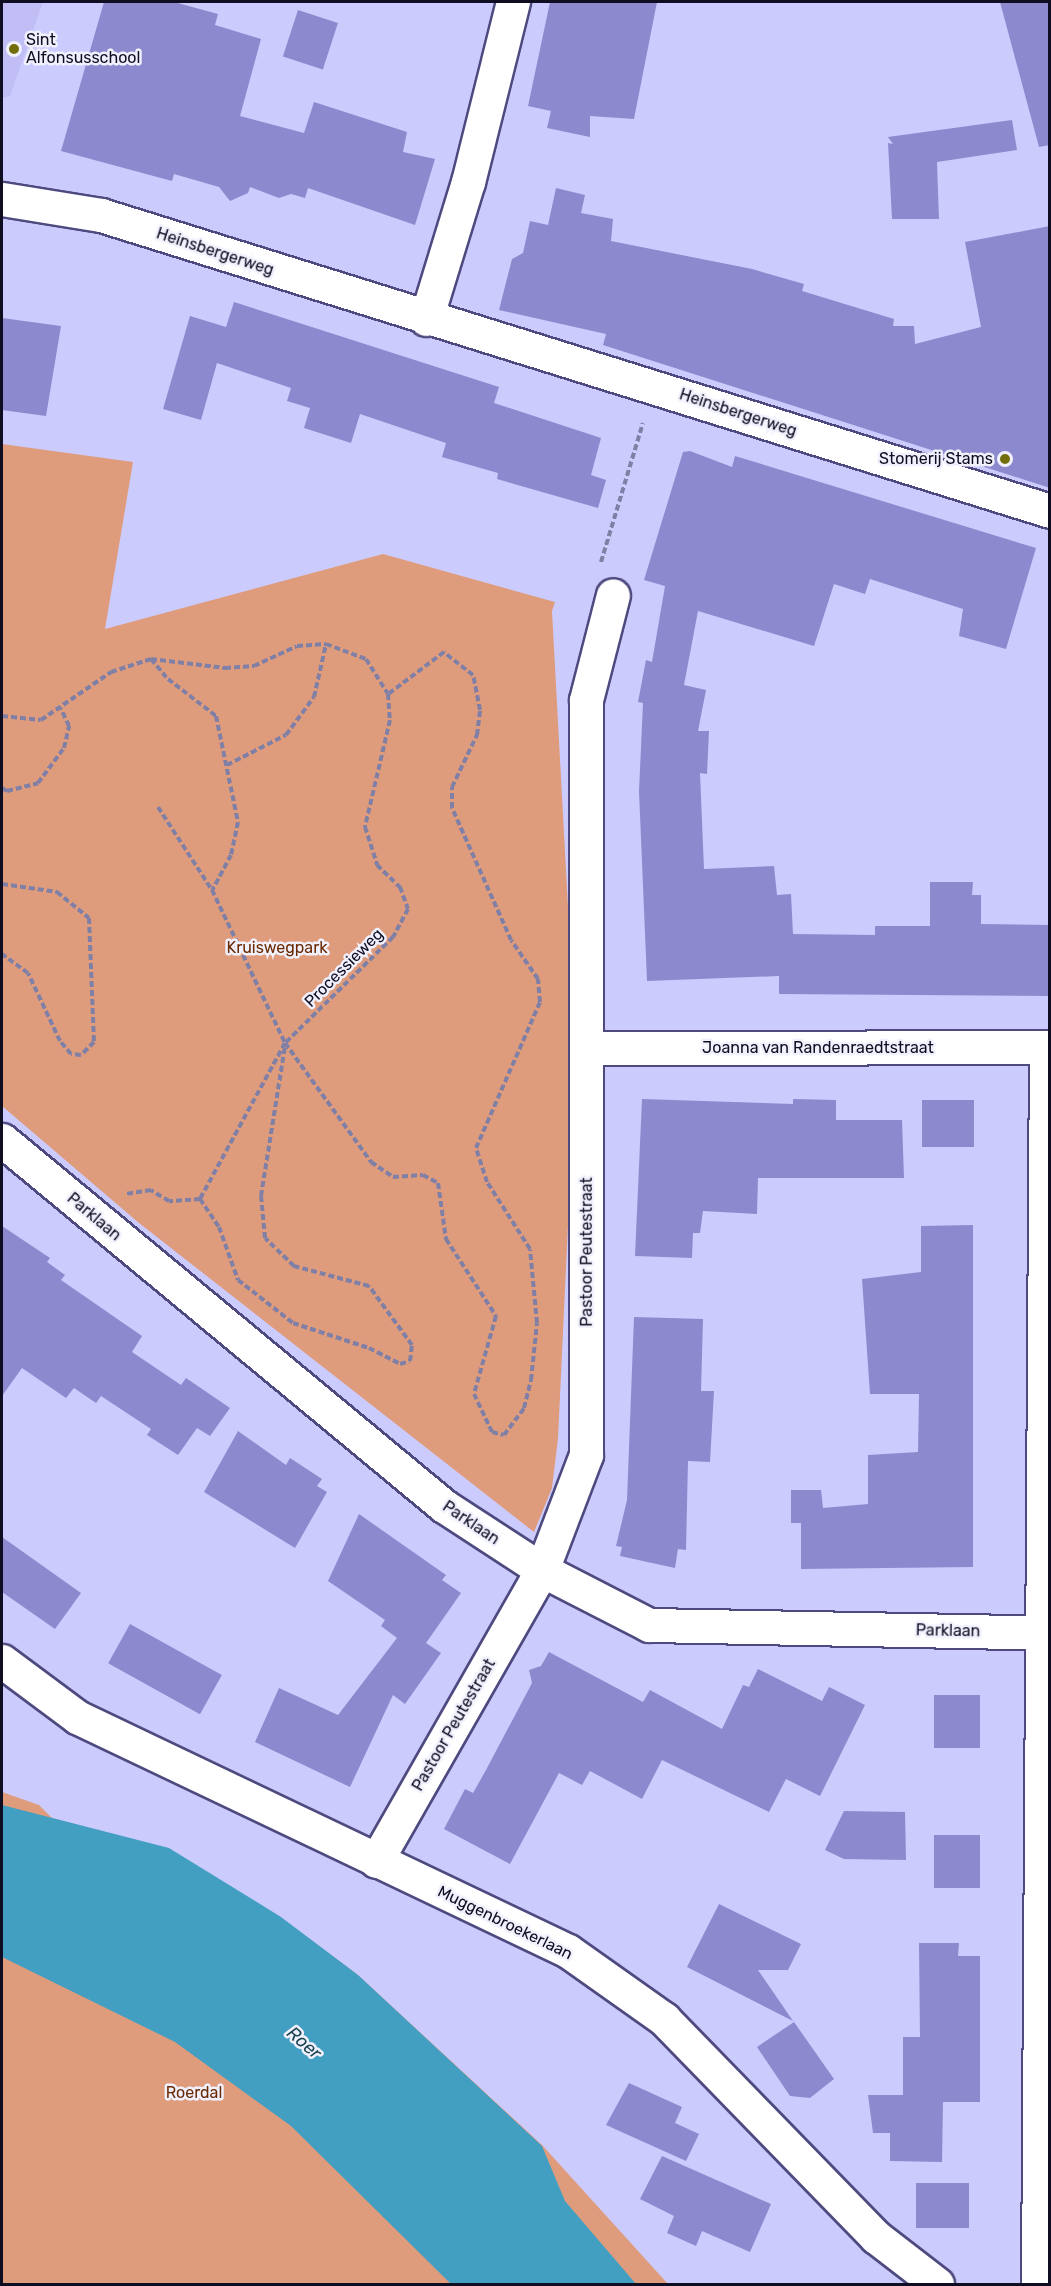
<!DOCTYPE html>
<style>
body{margin:0}
#map{position:relative;width:1051px;height:2286px;overflow:hidden;background:#cccbfd;font-family:Rubik,sans-serif}
div>[style]{position:absolute}
[style*='--x']{left:calc(var(--x)*1px);top:calc(var(--y)*1px);width:calc(var(--w)*1px);rotate:calc(var(--a)*1deg)}
.built>*{inset:0;background:#c0bef5}
.green>*{inset:0;background:#df9c7d}
.water>*{inset:0;background:#429fc2}
.building>*{inset:0;background:#8d89ce;transform-origin:0 0}
.path>*{height:4px;margin-top:-2px;transform-origin:0;background:repeating-linear-gradient(90deg,#807fa5 0 6px,transparent 0 9px)}
.roads{filter:drop-shadow(2px 0 #4e4a7f) drop-shadow(-2px 0 #4e4a7f) drop-shadow(0 2px #4e4a7f) drop-shadow(0 -2px #4e4a7f)}
.minor>*{height:33px;margin:-16.5px;padding:0 16.5px;transform-origin:16.5px;border-radius:16.5px;background:#fff}
.tertiary>*{height:33px;margin:-16.5px;padding:0 16.5px;transform-origin:16.5px;border-radius:16.5px;background:#fff}
.dots>*{width:16px;height:16px;translate:-50% -50%;box-sizing:border-box;border:3px solid #f0f1fd;border-radius:50%}
span{translate:-50% -50%;white-space:nowrap;text-align:center;line-height:1.15;-webkit-text-stroke:5px #f0f1fd;paint-order:stroke}
.poi-label{font-size:16px;color:#0f0d22}
.left{translate:0 -50%;text-align:left}
.right{translate:-100% -50%;text-align:right}
.street-label{font-size:16px;color:#0f0d22}
.park-label{font-size:16px;color:#6b2900}
.water-label{font-size:18px;color:#1b4453;font-style:italic}
.frame{position:absolute;inset:0;border:3px solid #0f0d22;pointer-events:none}
</style>
<div id="map">
<div class="built">
<i style="clip-path:polygon(2px 2px,43px 2px,10px 96px,2px 98px)"></i>
</div>
<div class="green">
<i style="clip-path:polygon(2px 444px,133px 462px,105px 629px,383px 554px,555px 602px,552px 611px,576px 1055px,558px 1439px,552px 1488px,534px 1532px,139px 1223px,2px 1106px)"></i>
<i style="clip-path:polygon(2px 1792px,39px 1805px,52px 1818px,148px 1847px,217px 1879px,311px 1940px,358px 1975px,542px 2145px,668px 2284px,2px 2284px)"></i>
</div>
<div class="water">
<i style="clip-path:polygon(2px 1805px,169px 1848px,281px 1917px,358px 1975px,542px 2146px,565px 2201px,636px 2284px,451px 2284px,291px 2126px,175px 2042px,2px 1957px)"></i>
</div>
<div class="building">
<i style="clip-path:polygon(104px 2px,174px 2px,218px 14px,215px 25px,261px 39px,240px 116px,304px 133px,314px 102px,407px 132px,403px 152px,435px 159px,415px 225px,308px 188px,305px 198px,291px 194px,279px 198px,250px 187px,248px 193px,230px 201px,219px 187px,174px 174px,172px 181px,61px 151px)"></i>
<i style="clip-path:polygon(550px 2px,657px 2px,634px 119px,590px 116px,590px 137px,547px 128px,551px 111px,528px 106px)"></i>
<i style="clip-path:polygon(1000px 2px,1050px 2px,1050px 145px,1039px 147px)"></i>
<i style="left:298px;top:10px;width:42px;height:49px;rotate:18deg"></i>
<i style="clip-path:polygon(1012px 120px,1017px 150px,937px 162px,939px 219px,892px 219px,888px 143px,893px 144px,888px 137px)"></i>
<i style="clip-path:polygon(556px 188px,585px 195px,581px 213px,613px 219px,611px 241px,752px 269px,804px 284px,802px 291px,894px 319px,893px 326px,914px 326px,915px 344px,981px 327px,965px 242px,1050px 226px,1050px 488px,603px 345px,606px 334px,499px 310px,512px 259px,523px 253px,530px 221px,548px 225px)"></i>
<i style="clip-path:polygon(234px 302px,499px 387px,494px 403px,601px 438px,591px 475px,606px 480px,598px 508px,497px 479px,498px 473px,442px 457px,446px 443px,360px 414px,351px 443px,304px 428px,310px 408px,287px 401px,291px 388px,217px 363px,201px 420px,163px 409px,190px 316px,226px 327px)"></i>
<i style="clip-path:polygon(2px 318px,61px 326px,46px 416px,2px 410px)"></i>
<i style="clip-path:polygon(690px 451px,732px 467px,735px 456px,1036px 548px,1006px 649px,959px 636px,963px 609px,870px 579px,865px 594px,834px 584px,814px 646px,698px 611px,684px 685px,706px 690px,698px 731px,709px 731px,707px 774px,700px 773px,704px 869px,774px 866px,777px 895px,791px 894px,793px 934px,875px 935px,875px 926px,930px 926px,930px 882px,973px 882px,972px 895px,981px 895px,981px 924px,1050px 925px,1050px 996px,779px 994px,779px 976px,647px 981px,639px 791px,643px 703px,638px 702px,646px 660px,652px 662px,665px 586px,644px 580px,683px 452px)"></i>
<i style="clip-path:polygon(642px 1099px,793px 1104px,793px 1099px,836px 1100px,836px 1120px,902px 1120px,904px 1178px,758px 1178px,757px 1214px,703px 1211px,700px 1233px,693px 1233px,692px 1258px,635px 1256px)"></i>
<i style="left:922px;top:1100px;width:52px;height:47px"></i>
<i style="clip-path:polygon(973px 1225px,973px 1567px,801px 1569px,801px 1523px,791px 1523px,791px 1490px,821px 1490px,823px 1508px,868px 1504px,868px 1455px,918px 1452px,919px 1394px,870px 1394px,862px 1279px,921px 1272px,921px 1226px)"></i>
<i style="clip-path:polygon(2px 1226px,50px 1258px,47px 1262px,65px 1275px,61px 1280px,142px 1336px,132px 1352px,181px 1385px,186px 1378px,230px 1408px,210px 1436px,197px 1428px,178px 1455px,147px 1435px,151px 1429px,101px 1396px,96px 1403px,74px 1388px,66px 1398px,22px 1368px,2px 1396px)"></i>
<i style="clip-path:polygon(634px 1317px,703px 1319px,701px 1391px,714px 1391px,710px 1462px,688px 1461px,686px 1550px,678px 1549px,675px 1568px,620px 1556px,622px 1547px,616px 1546px,627px 1500px)"></i>
<i style="clip-path:polygon(238px 1431px,286px 1465px,290px 1458px,322px 1479px,317px 1486px,327px 1492px,295px 1548px,204px 1492px)"></i>
<i style="clip-path:polygon(359px 1514px,446px 1575px,442px 1580px,461px 1593px,426px 1643px,441px 1653px,405px 1704px,393px 1695px,350px 1787px,255px 1742px,279px 1688px,338px 1715px,397px 1638px,381px 1626px,385px 1620px,328px 1581px)"></i>
<i style="clip-path:polygon(2px 1537px,81px 1593px,55px 1629px,2px 1592px)"></i>
<i style="left:130px;top:1624px;width:105px;height:45px;rotate:29deg"></i>
<i style="clip-path:polygon(549px 1652px,643px 1702px,650px 1690px,722px 1729px,743px 1685px,749px 1687px,758px 1669px,822px 1701px,829px 1687px,865px 1705px,820px 1796px,786px 1779px,769px 1812px,662px 1760px,642px 1799px,590px 1771px,582px 1785px,559px 1773px,510px 1864px,444px 1829px,465px 1789px,473px 1793px,486px 1770px,532px 1683px,529px 1670px,541px 1666px)"></i>
<i style="left:980px;top:1695px;width:53px;height:46px;rotate:90deg"></i>
<i style="clip-path:polygon(844px 1811px,905px 1812px,906px 1860px,844px 1859px,825px 1850px)"></i>
<i style="left:980px;top:1835px;width:53px;height:46px;rotate:90deg"></i>
<i style="clip-path:polygon(719px 1904px,801px 1944px,788px 1970px,758px 1970px,793px 2021px,687px 1967px)"></i>
<i style="clip-path:polygon(919px 1943px,959px 1943px,958px 1956px,980px 1956px,980px 2102px,943px 2102px,942px 2162px,890px 2161px,890px 2133px,873px 2133px,868px 2095px,903px 2095px,903px 2037px,920px 2037px)"></i>
<i style="clip-path:polygon(794px 2022px,834px 2079px,810px 2098px,790px 2096px,757px 2047px)"></i>
<i style="clip-path:polygon(629px 2083px,682px 2107px,675px 2123px,699px 2134px,686px 2161px,606px 2125px)"></i>
<i style="clip-path:polygon(662px 2156px,771px 2204px,750px 2252px,702px 2231px,696px 2246px,667px 2233px,674px 2216px,640px 2199px)"></i>
<i style="left:916px;top:2183px;width:53px;height:45px"></i>
</div>
<div class="path">
<i style="--x:601;--y:562;--w:145;--a:-73.2"></i>
<i style="--x:151;--y:659;--w:26;--a:50"></i>
<i style="--x:168;--y:679;--w:61;--a:37.6"></i>
<i style="--x:216;--y:716;--w:108;--a:78.3"></i>
<i style="--x:238;--y:822;--w:34;--a:102"></i>
<i style="--x:231;--y:855;--w:40;--a:118"></i>
<i style="--x:2;--y:716;--w:39;--a:6"></i>
<i style="--x:41;--y:720;--w:85;--a:-34.4"></i>
<i style="--x:111;--y:672;--w:42;--a:-18"></i>
<i style="--x:151;--y:659;--w:75;--a:6.9"></i>
<i style="--x:225;--y:668;--w:29;--a:-4"></i>
<i style="--x:254;--y:666;--w:47;--a:-24.9"></i>
<i style="--x:297;--y:646;--w:29;--a:-4"></i>
<i style="--x:326;--y:644;--w:43;--a:20.6"></i>
<i style="--x:366;--y:659;--w:41;--a:57.8"></i>
<i style="--x:388;--y:694;--w:26;--a:86"></i>
<i style="--x:390;--y:720;--w:110;--a:103.2"></i>
<i style="--x:365;--y:827;--w:40;--a:72"></i>
<i style="--x:377;--y:865;--w:32;--a:44"></i>
<i style="--x:400;--y:887;--w:23;--a:70"></i>
<i style="--x:408;--y:909;--w:32;--a:118"></i>
<i style="--x:393;--y:937;--w:151;--a:135.5"></i>
<i style="--x:285;--y:1043;--w:178;--a:118.6"></i>
<i style="--x:200;--y:1199;--w:31;--a:176"></i>
<i style="--x:169;--y:1201;--w:21;--a:-149"></i>
<i style="--x:151;--y:1190;--w:26;--a:171"></i>
<i style="--x:227;--y:765;--w:66;--a:-27"></i>
<i style="--x:286;--y:735;--w:47;--a:-53.6"></i>
<i style="--x:314;--y:697;--w:54;--a:-77.2"></i>
<i style="--x:2;--y:788;--w:6;--a:31"></i>
<i style="--x:7;--y:791;--w:32;--a:-14"></i>
<i style="--x:38;--y:783;--w:44;--a:-53.4"></i>
<i style="--x:64;--y:748;--w:23;--a:-77"></i>
<i style="--x:69;--y:726;--w:19;--a:-115"></i>
<i style="--x:158;--y:807;--w:99;--a:57"></i>
<i style="--x:212;--y:890;--w:170;--a:64.5"></i>
<i style="--x:285;--y:1043;--w:147;--a:54.1"></i>
<i style="--x:371;--y:1162;--w:27;--a:34"></i>
<i style="--x:393;--y:1177;--w:30;--a:-4"></i>
<i style="--x:423;--y:1175;--w:17;--a:28"></i>
<i style="--x:438;--y:1183;--w:57;--a:81.9"></i>
<i style="--x:446;--y:1239;--w:92;--a:57"></i>
<i style="--x:496;--y:1316;--w:81;--a:105.8"></i>
<i style="--x:474;--y:1394;--w:42;--a:64.7"></i>
<i style="--x:492;--y:1432;--w:12;--a:14"></i>
<i style="--x:504;--y:1435;--w:34;--a:-53"></i>
<i style="--x:524;--y:1408;--w:29;--a:-76"></i>
<i style="--x:531;--y:1380;--w:57;--a:-84"></i>
<i style="--x:537;--y:1323;--w:74;--a:-95.4"></i>
<i style="--x:530;--y:1249;--w:80;--a:-122.7"></i>
<i style="--x:487;--y:1182;--w:36;--a:-108"></i>
<i style="--x:476;--y:1148;--w:159;--a:-66.3"></i>
<i style="--x:540;--y:1002;--w:23;--a:-95"></i>
<i style="--x:538;--y:979;--w:47;--a:-124.7"></i>
<i style="--x:511;--y:940;--w:145;--a:-114.1"></i>
<i style="--x:452;--y:808;--w:21;--a:-90"></i>
<i style="--x:452;--y:787;--w:58;--a:-64.3"></i>
<i style="--x:477;--y:735;--w:25;--a:-83"></i>
<i style="--x:480;--y:710;--w:36;--a:-101"></i>
<i style="--x:473;--y:675;--w:37;--a:-142"></i>
<i style="--x:444;--y:652;--w:70;--a:143.1"></i>
<i style="--x:2;--y:884;--w:56;--a:8.3"></i>
<i style="--x:57;--y:892;--w:41;--a:39.1"></i>
<i style="--x:89;--y:918;--w:124;--a:87.7"></i>
<i style="--x:94;--y:1042;--w:18;--a:135"></i>
<i style="--x:81;--y:1055;--w:10;--a:-174"></i>
<i style="--x:71;--y:1054;--w:17;--a:-130"></i>
<i style="--x:60;--y:1041;--w:75;--a:-115.2"></i>
<i style="--x:28;--y:973;--w:32;--a:-144"></i>
<i style="--x:200;--y:1199;--w:34;--a:56"></i>
<i style="--x:219;--y:1227;--w:56;--a:70.3"></i>
<i style="--x:238;--y:1280;--w:70;--a:38"></i>
<i style="--x:293;--y:1323;--w:80;--a:18.2"></i>
<i style="--x:369;--y:1348;--w:35;--a:27"></i>
<i style="--x:400;--y:1364;--w:10;--a:-17"></i>
<i style="--x:410;--y:1361;--w:16;--a:-83"></i>
<i style="--x:412;--y:1345;--w:73;--a:-126.1"></i>
<i style="--x:369;--y:1286;--w:78;--a:-165.1"></i>
<i style="--x:294;--y:1266;--w:40;--a:-136"></i>
<i style="--x:265;--y:1238;--w:42;--a:-95.4"></i>
<i style="--x:261;--y:1196;--w:152;--a:-80.9"></i>
</div>
<div class="roads">
<div class="minor">
<i style="--x:426;--y:319;--w:143;--a:-73"></i>
<i style="--x:468;--y:182;--w:186;--a:-76"></i>
<i style="--x:587;--y:1048;--w:463;--a:-0.1"></i>
<i style="--x:2;--y:1140;--w:574;--a:39.63"></i>
<i style="--x:444;--y:1506;--w:117;--a:33.1"></i>
<i style="--x:542;--y:1570;--w:120;--a:27.2"></i>
<i style="--x:649;--y:1625;--w:401;--a:1.1"></i>
<i style="--x:2;--y:1661;--w:94;--a:36.7"></i>
<i style="--x:77;--y:1717;--w:544;--a:25.48"></i>
<i style="--x:568;--y:1951;--w:118;--a:35.3"></i>
<i style="--x:664;--y:2019;--w:304;--a:45.8"></i>
<i style="--x:876;--y:2237;--w:77;--a:37.6"></i>
<i style="--x:376;--y:1861;--w:335;--a:-60.3"></i>
<i style="--x:542;--y:1570;--w:123;--a:-69.1"></i>
<i style="--x:586;--y:1455;--w:755;--a:-90"></i>
<i style="--x:586;--y:700;--w:108;--a:-75.6"></i>
<i style="--x:1038;--y:2284;--w:1236;--a:-89.63"></i>
</div>
<div class="tertiary">
<i style="--x:2;--y:199;--w:100;--a:9.2"></i>
<i style="--x:101;--y:215;--w:994;--a:17.32"></i>
</div>
</div>
<div class="dots">
<i style="left:14px;top:49px;background:#736d0b"></i>
<i style="left:1005px;top:459px;background:#736d0b"></i>
</div>
<div class="poi-label">
<span class="left" style="left:26px;top:49px">Sint<br>Alfonsusschool</span>
<span class="right" style="left:993px;top:459px">Stomerij Stams</span>
</div>
<div class="street-label">
<span style="left:215px;top:252px;rotate:18deg">Heinsbergerweg</span>
<span style="left:738px;top:413px;rotate:18deg">Heinsbergerweg</span>
<span style="left:344px;top:968px;rotate:-45deg">Processieweg</span>
<span style="left:818px;top:1048px">Joanna van Randenraedtstraat</span>
<span style="left:94px;top:1217px;rotate:40deg">Parklaan</span>
<span style="left:587px;top:1252px;rotate:-90deg">Pastoor Peutestraat</span>
<span style="left:471px;top:1523px;rotate:34deg">Parklaan</span>
<span style="left:948px;top:1631px;rotate:1deg">Parklaan</span>
<span style="left:454px;top:1725px;rotate:-60deg">Pastoor Peutestraat</span>
<span style="left:505px;top:1923px;rotate:26deg">Muggenbroekerlaan</span>
</div>
<div class="park-label">
<span style="left:277px;top:948px">Kruiswegpark</span>
<span style="left:194px;top:2093px">Roerdal</span>
</div>
<div class="water-label">
<span style="left:304px;top:2043px;rotate:41deg">Roer</span>
</div>
<div class="frame"></div>
</div>
